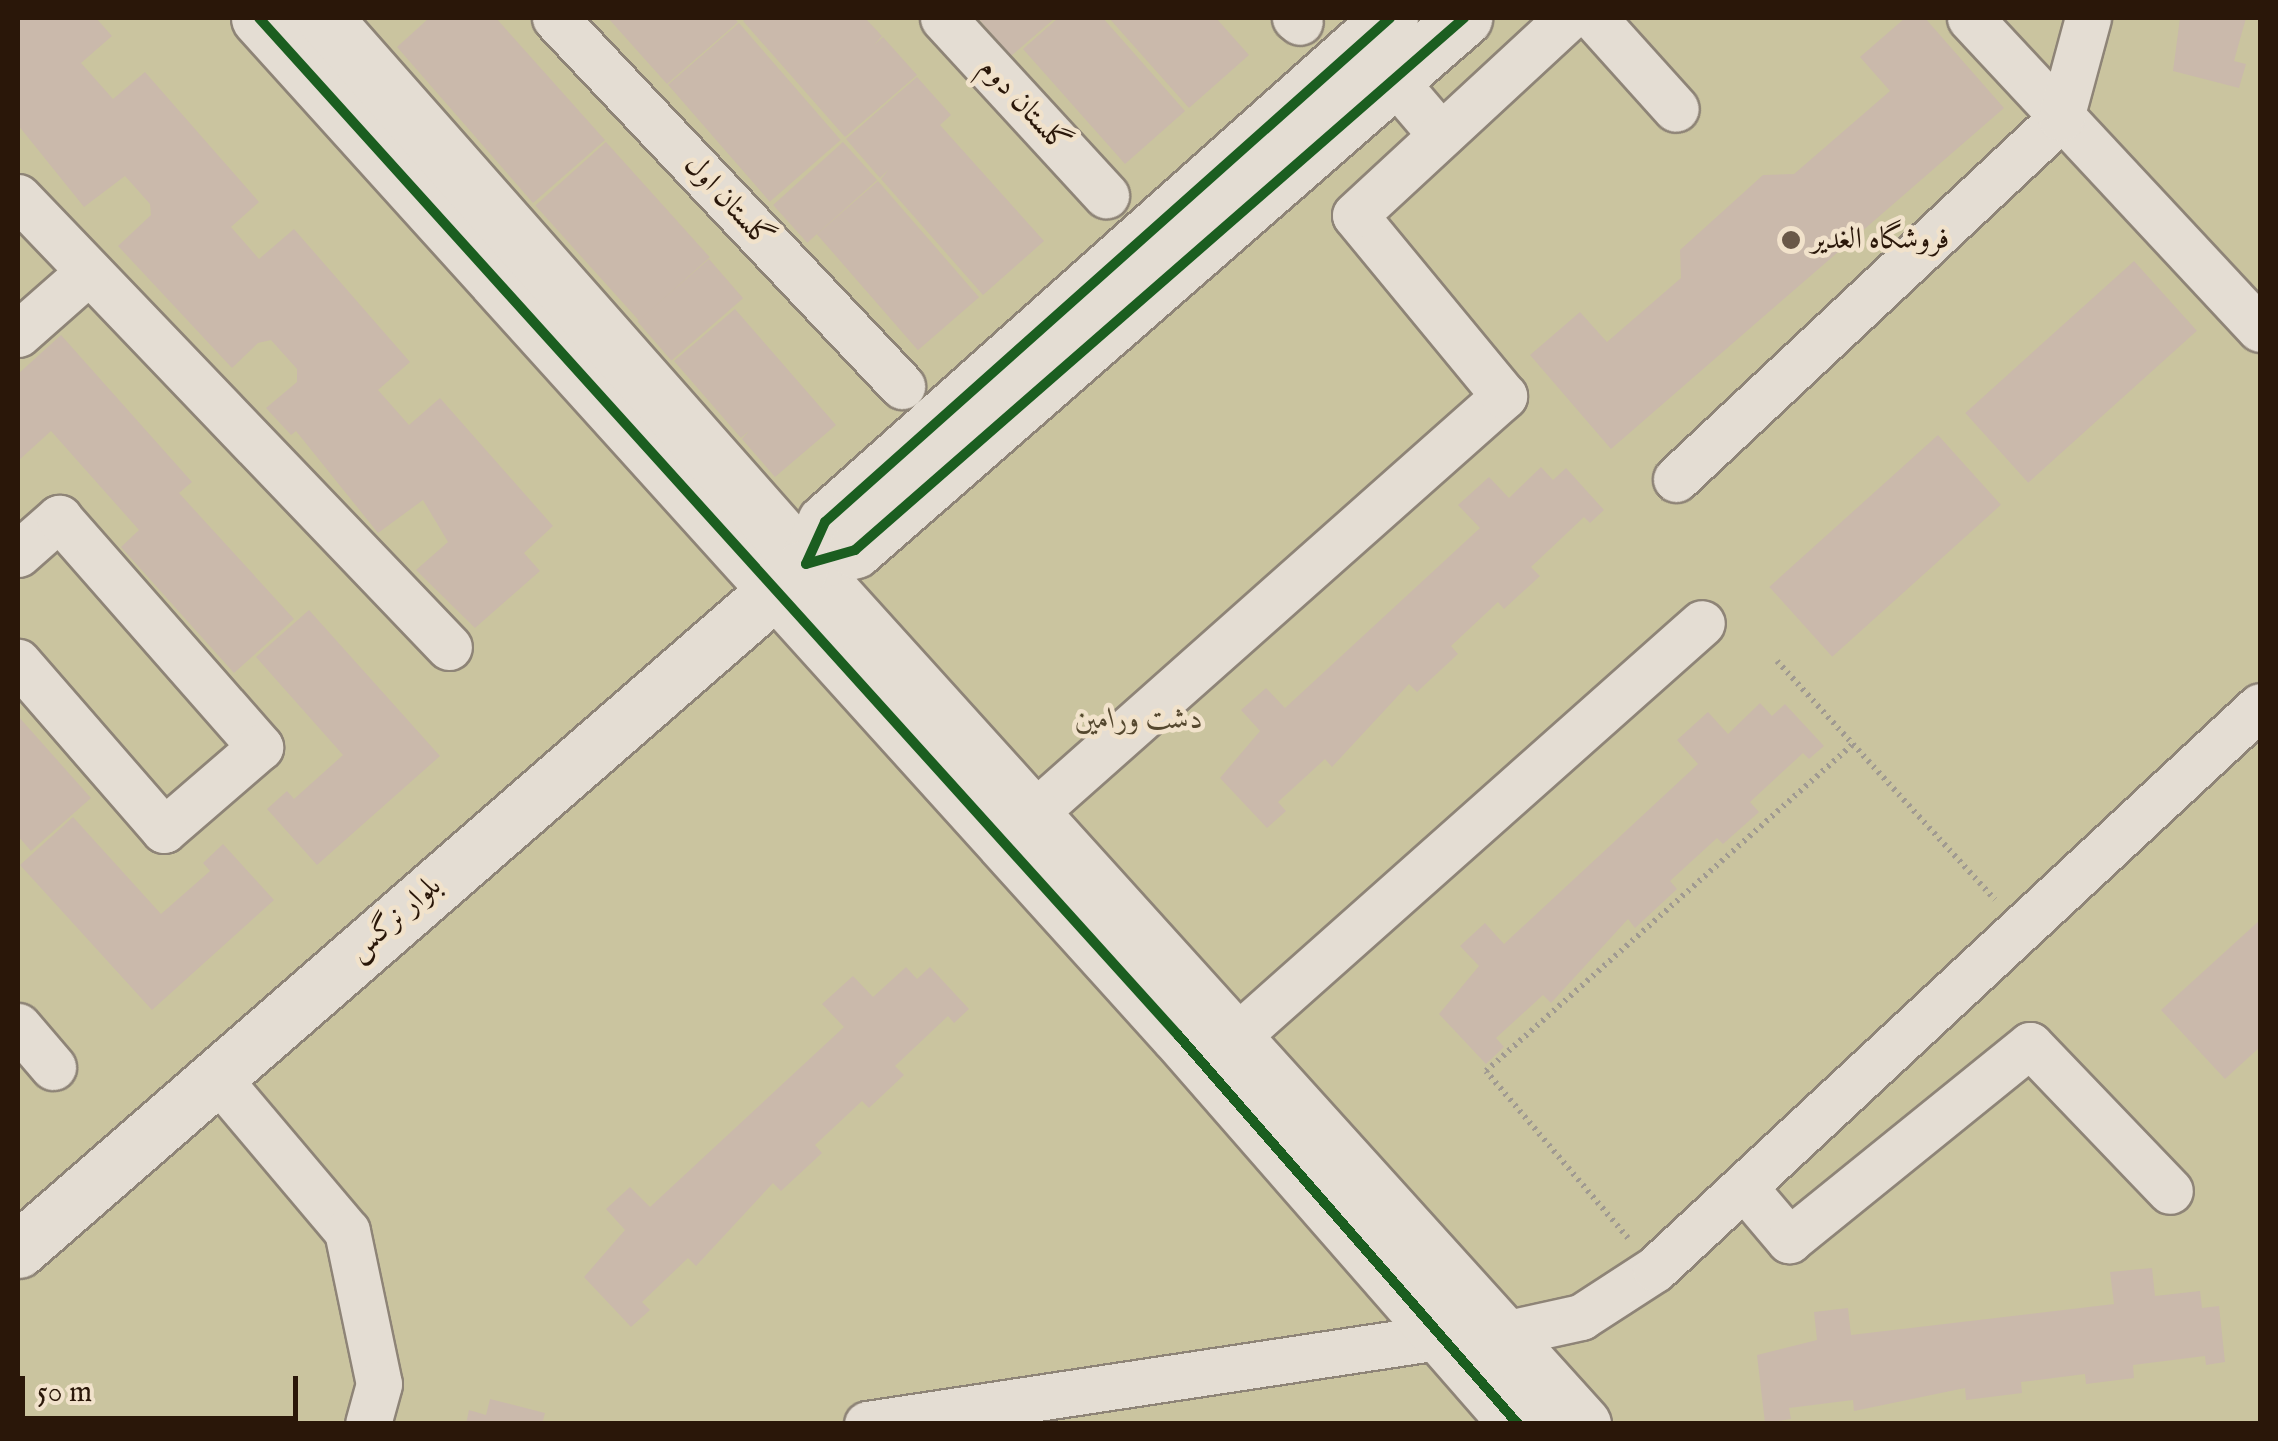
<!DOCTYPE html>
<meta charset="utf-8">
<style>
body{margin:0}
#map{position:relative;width:2278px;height:1441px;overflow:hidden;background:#ddd0bc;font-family:"IM FELL English",Amiri,serif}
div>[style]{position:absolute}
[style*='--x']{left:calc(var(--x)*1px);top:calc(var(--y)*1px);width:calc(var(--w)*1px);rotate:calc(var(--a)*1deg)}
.green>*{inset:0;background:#cac49f;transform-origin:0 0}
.building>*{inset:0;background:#cab9ab;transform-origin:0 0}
.path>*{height:6px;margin-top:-3px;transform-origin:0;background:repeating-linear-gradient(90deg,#a09a91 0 2.5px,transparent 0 7.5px)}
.roads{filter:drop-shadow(2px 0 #8e8477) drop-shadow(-2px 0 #8e8477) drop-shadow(0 2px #8e8477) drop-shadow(0 -2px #8e8477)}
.minor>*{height:45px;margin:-22.5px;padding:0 22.5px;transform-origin:22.5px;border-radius:22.5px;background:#e4ddd3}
.tertiary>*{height:55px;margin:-27.5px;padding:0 27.5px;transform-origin:27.5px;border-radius:27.5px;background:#e4ddd3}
.cycleway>*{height:10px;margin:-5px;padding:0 5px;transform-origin:5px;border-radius:5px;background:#1b5e20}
.dots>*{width:28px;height:28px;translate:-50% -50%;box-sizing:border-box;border:5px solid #f1e2cb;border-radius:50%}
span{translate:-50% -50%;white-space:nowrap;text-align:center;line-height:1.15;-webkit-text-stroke:9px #f1e2cb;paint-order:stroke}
.street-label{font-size:30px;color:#2a1709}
.poi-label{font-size:30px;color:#2a1709}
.left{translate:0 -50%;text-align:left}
.park-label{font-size:30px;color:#55482f;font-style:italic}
.frame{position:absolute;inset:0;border:20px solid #2a1709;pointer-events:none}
.scale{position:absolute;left:20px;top:1376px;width:278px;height:45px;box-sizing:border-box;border:5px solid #2a1709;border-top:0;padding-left:12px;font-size:30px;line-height:35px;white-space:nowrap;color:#2a1709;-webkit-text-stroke:8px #f1e2cb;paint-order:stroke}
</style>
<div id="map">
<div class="green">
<i style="left:18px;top:18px;width:2242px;height:1405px"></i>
</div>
<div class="building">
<i style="clip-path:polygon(18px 18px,96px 18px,112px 36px,81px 63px,113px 99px,145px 72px,259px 202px,231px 227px,259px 259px,294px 229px,410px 362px,378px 390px,409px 425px,440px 398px,553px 526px,524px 553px,540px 571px,475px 628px,416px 570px,448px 542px,423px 500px,378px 533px,296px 431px,291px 435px,266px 408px,297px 382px,297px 369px,271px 340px,258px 343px,232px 368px,118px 246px,151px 215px,150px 204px,125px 176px,84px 207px,18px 125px)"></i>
<i style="clip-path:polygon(429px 18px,496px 18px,605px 140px,533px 203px,397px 47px)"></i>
<i style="clip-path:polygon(608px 18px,734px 18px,738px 22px,667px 84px)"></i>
<i style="clip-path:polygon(747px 18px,865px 18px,882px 36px,874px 45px,883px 37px,917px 75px,845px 137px,743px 21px)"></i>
<i style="clip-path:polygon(978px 18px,1055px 18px,1011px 56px)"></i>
<i style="clip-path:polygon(1058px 18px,1103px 18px,1185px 111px,1125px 164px,1023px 49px)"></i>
<i style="clip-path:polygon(1109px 18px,1216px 18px,1249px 55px,1189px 108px)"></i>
<i style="clip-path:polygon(1905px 18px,1925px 18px,2004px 108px,1611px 449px,1530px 355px,1580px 312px,1607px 342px,1681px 278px,1680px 250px,1763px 175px,1794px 174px,1890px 91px,1860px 57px)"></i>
<i style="clip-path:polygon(2180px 18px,2246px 18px,2234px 61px,2246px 64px,2239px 88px,2173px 71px)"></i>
<i style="left:739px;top:23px;width:155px;height:94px;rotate:49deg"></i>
<i style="clip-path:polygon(917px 77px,951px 115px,940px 125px,1044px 241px,983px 295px,881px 179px,889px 169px,880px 178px,846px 139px)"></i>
<i style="left:606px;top:142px;width:155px;height:95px;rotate:48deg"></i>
<i style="left:843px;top:142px;width:51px;height:94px;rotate:48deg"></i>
<i style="left:878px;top:181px;width:154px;height:81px;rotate:49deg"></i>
<i style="left:709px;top:259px;width:52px;height:95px;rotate:49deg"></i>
<i style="left:2134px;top:261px;width:94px;height:227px;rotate:48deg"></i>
<i style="clip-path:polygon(735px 309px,836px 425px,775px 477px,742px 439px,749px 431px,741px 438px,674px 361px)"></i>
<i style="clip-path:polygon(61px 335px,192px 482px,179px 493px,294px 619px,234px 673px,121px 547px,139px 530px,51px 431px,18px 461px,18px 374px)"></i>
<i style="left:1938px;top:435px;width:94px;height:227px;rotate:48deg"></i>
<i style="clip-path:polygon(1541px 467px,1553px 480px,1566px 468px,1604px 510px,1590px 523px,1584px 517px,1531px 567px,1540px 576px,1504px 609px,1498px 602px,1451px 646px,1458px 654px,1417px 692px,1409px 684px,1332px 767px,1325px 759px,1278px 802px,1286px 811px,1267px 828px,1220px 778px,1260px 731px,1241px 710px,1266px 688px,1285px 708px,1480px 528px,1458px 505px,1489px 477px,1509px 498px)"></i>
<i style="clip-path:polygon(309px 610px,440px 756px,317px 865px,267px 809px,287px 791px,294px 799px,343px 755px,256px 657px)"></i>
<i style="clip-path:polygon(1760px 703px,1772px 716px,1785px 704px,1824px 746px,1809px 759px,1803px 753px,1750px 802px,1759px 812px,1723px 844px,1717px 838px,1670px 881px,1677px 889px,1635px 928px,1628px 919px,1551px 1003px,1543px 995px,1496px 1038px,1504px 1047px,1486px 1064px,1439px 1014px,1479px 966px,1460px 946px,1485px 923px,1504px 944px,1698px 764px,1677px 740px,1708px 712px,1728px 734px)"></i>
<i style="clip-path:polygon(18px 716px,91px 798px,31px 851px,18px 836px)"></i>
<i style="clip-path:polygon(73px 817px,161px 914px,210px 871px,203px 863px,223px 844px,274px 900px,152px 1010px,20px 865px)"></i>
<i style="clip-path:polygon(2260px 920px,2260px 1047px,2225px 1079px,2161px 1010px)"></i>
<i style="clip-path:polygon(906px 967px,917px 979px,930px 967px,969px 1009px,954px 1023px,948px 1016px,895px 1066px,904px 1075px,869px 1108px,862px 1101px,815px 1145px,822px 1153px,781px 1191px,773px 1183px,696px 1266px,688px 1258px,642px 1302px,650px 1310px,631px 1327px,584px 1277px,625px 1230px,606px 1209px,630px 1187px,650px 1207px,844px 1027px,822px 1004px,853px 976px,873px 997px)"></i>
<i style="clip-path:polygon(2152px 1268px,2155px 1296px,2200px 1291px,2202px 1308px,2219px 1306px,2225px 1362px,2206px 1365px,2205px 1356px,2133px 1365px,2134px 1378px,2086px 1384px,2085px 1374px,2021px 1382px,2022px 1393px,1966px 1400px,1965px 1388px,1854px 1411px,1853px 1400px,1789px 1408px,1791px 1419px,1765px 1423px,1757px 1355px,1817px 1340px,1814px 1312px,1848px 1308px,1851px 1335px,2114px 1304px,2110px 1272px)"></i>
<i style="clip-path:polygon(490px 1399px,545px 1413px,542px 1424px,466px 1424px,469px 1410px,486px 1415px)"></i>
</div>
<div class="path">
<i style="--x:1777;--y:661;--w:323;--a:47.6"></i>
<i style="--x:1628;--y:1238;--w:219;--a:-130.4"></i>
<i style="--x:1486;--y:1071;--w:492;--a:-41.7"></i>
</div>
<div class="roads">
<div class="minor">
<i style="--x:555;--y:18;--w:506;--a:46.68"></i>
<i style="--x:943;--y:18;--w:241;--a:47.4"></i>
<i style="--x:1295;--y:18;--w:6;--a:39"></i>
<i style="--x:1594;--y:18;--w:122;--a:48"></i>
<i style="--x:1970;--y:18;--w:425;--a:47"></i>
<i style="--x:1394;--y:80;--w:72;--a:49.5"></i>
<i style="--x:18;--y:197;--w:623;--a:46.24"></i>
<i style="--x:18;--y:334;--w:91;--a:-41.4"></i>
<i style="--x:1676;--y:479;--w:528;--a:-43.16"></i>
<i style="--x:2061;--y:118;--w:104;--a:-74.9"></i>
<i style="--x:18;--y:554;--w:55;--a:-41.3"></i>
<i style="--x:59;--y:518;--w:305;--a:48.7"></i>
<i style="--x:260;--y:747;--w:127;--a:139.2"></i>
<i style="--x:164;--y:830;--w:223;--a:-131"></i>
<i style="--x:1033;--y:814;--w:630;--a:-41.59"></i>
<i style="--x:1504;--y:396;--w:234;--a:-129.5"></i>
<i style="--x:1355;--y:215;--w:290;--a:-42.8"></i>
<i style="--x:18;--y:1026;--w:54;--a:49.5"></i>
<i style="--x:1236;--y:1037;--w:623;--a:-41.62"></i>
<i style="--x:215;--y:1075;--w:204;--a:49.8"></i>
<i style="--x:347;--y:1231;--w:156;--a:78.2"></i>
<i style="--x:379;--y:1384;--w:41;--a:105.4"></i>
<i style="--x:1744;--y:1187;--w:70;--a:49.7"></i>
<i style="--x:1789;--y:1240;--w:310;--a:-39"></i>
<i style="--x:2030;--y:1045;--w:202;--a:46.2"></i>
<i style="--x:1504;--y:1334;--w:79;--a:-12.4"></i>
<i style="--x:1581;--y:1317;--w:88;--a:-33"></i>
<i style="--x:1655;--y:1269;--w:826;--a:-42.94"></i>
<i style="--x:867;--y:1424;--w:585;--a:-8.66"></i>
</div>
<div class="tertiary">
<i style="--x:259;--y:18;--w:1371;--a:47.9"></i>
<i style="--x:1178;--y:1035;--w:517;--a:48.85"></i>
<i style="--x:324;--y:18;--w:728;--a:48.56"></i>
<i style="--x:806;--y:564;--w:1159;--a:47.9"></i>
<i style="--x:1390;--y:18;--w:757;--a:138.27"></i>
<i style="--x:825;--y:522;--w:46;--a:114.3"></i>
<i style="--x:806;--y:564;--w:51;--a:-15.9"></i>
<i style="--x:855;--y:550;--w:809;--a:-41.14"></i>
<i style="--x:18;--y:1250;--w:1037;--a:-41.05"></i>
</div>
</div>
<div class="cycleway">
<i style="--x:259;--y:18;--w:1371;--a:47.9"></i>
<i style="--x:1178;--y:1035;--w:517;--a:48.85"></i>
<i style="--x:1390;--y:18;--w:757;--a:138.27"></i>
<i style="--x:825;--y:522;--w:46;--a:114.3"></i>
<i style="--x:806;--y:564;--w:51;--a:-15.9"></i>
<i style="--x:855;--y:550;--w:809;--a:-41.14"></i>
</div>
<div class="dots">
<i style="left:1791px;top:240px;background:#695848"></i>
</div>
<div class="street-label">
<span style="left:1024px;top:106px;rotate:47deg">گلستان دوم</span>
<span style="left:728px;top:202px;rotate:47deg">گلستان اول</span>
<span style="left:395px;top:919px;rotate:-41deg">بلوار نرگس</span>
</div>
<div class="poi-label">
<span class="left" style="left:1811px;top:240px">فروشگاه الغدیر</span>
</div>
<div class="park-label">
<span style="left:1139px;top:720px">دشت ورامین</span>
</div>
<div class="frame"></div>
<div class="scale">50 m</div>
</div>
